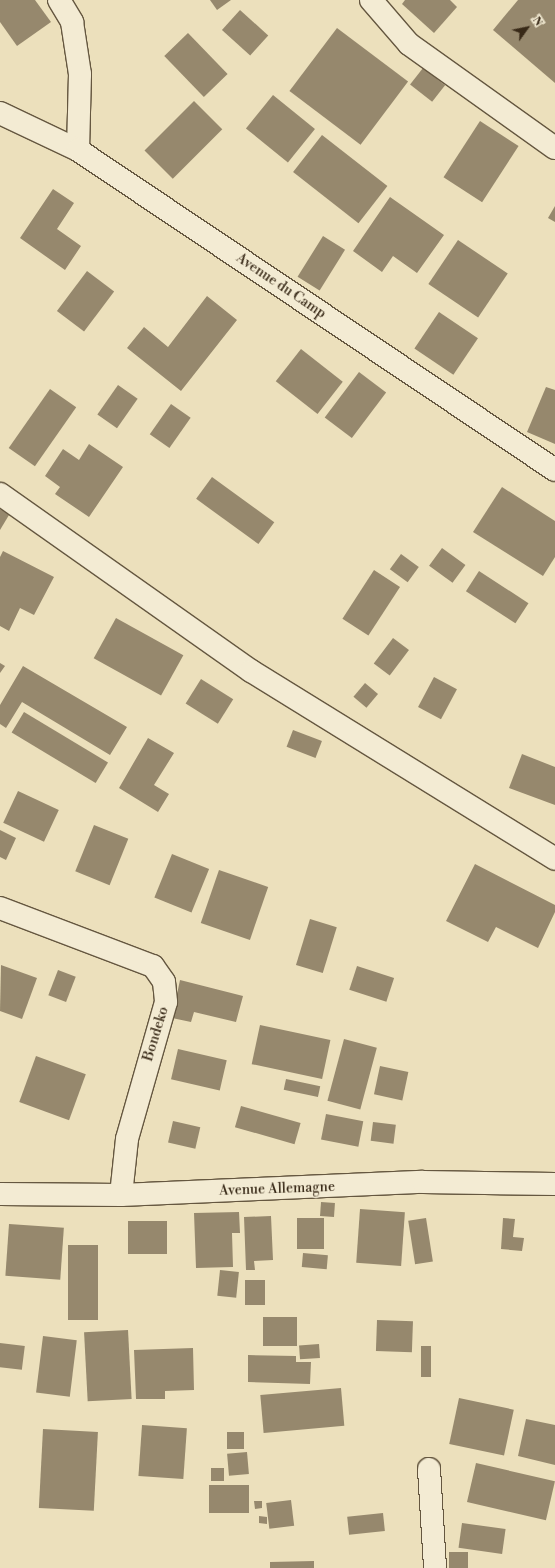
<!DOCTYPE html>
<style>
body{margin:0}
#map{position:relative;width:555px;height:1568px;overflow:hidden;background:#ece0bc;font-family:"Libre Bodoni",serif}
div>[style]{position:absolute}
[style*='--x']{left:calc(var(--x)*1px);top:calc(var(--y)*1px);width:calc(var(--w)*1px);rotate:calc(var(--a)*1deg)}
.building>*{inset:0;background:#96886d;transform-origin:0 0}
.roads{filter:drop-shadow(1px 0 #655740) drop-shadow(-1px 0 #655740) drop-shadow(0 1px #655740) drop-shadow(0 -1px #655740)}
.minor>*{height:22px;margin:-11px;padding:0 11px;transform-origin:11px;border-radius:11px;background:#f3ebd3}
span{translate:-50% -50%;white-space:nowrap;text-align:center;line-height:1.15;-webkit-text-stroke:3px #f3ebd3;paint-order:stroke}
.street-label{font-size:14px;color:#382917}
.north{position:absolute;left:507px;top:8px;width:40px;height:40px;-webkit-text-stroke:3px #f3ebd3;paint-order:stroke;rotate:57deg;font-size:11px;font-weight:700;line-height:16px;text-align:center;color:#382917}
.north::after{content:'';display:block;margin:auto;width:14px;height:18px;background:#382917;clip-path:polygon(50% 0,100% 100%,50% 72%,0 100%)}
</style>
<div id="map">
<div class="building">
<i style="clip-path:polygon(0 0,35px 0,51px 22px,17px 46px,0 22px)"></i>
<i style="clip-path:polygon(210px 0,231px 0,217px 10px)"></i>
<i style="clip-path:polygon(405px 0,450px 0,457px 7px,434px 33px,402px 4px)"></i>
<i style="clip-path:polygon(518px 0,555px 0,555px 83px,493px 30px)"></i>
<i style="left:240px;top:10px;width:38px;height:27px;rotate:42deg"></i>
<i style="left:337px;top:28px;width:89px;height:79px;rotate:37deg"></i>
<i style="left:188px;top:33px;width:57px;height:33px;rotate:46deg"></i>
<i style="left:423px;top:68px;width:28px;height:21px;rotate:38deg"></i>
<i style="left:273px;top:95px;width:54px;height:43px;rotate:39deg"></i>
<i style="left:194px;top:101px;width:40px;height:70px;rotate:45deg"></i>
<i style="left:480px;top:121px;width:46px;height:67px;rotate:33deg"></i>
<i style="left:322px;top:135px;width:83px;height:47px;rotate:38deg"></i>
<i style="clip-path:polygon(53px 189px,74px 203px,57px 229px,81px 246px,65px 270px,20px 238px)"></i>
<i style="clip-path:polygon(390px 197px,444px 235px,417px 273px,393px 256px,382px 272px,353px 251px)"></i>
<i style="clip-path:polygon(555px 206px,555px 222px,548px 218px)"></i>
<i style="left:323px;top:236px;width:26px;height:48px;rotate:32deg"></i>
<i style="left:458px;top:240px;width:60px;height:53px;rotate:34deg"></i>
<i style="left:87px;top:271px;width:34px;height:50px;rotate:37deg"></i>
<i style="clip-path:polygon(207px 296px,237px 320px,181px 391px,127px 348px,144px 327px,168px 347px)"></i>
<i style="left:439px;top:312px;width:47px;height:44px;rotate:34deg"></i>
<i style="left:301px;top:349px;width:53px;height:41px;rotate:38deg"></i>
<i style="left:359px;top:372px;width:34px;height:57px;rotate:37deg"></i>
<i style="left:118px;top:385px;width:24px;height:36px;rotate:35deg"></i>
<i style="clip-path:polygon(546px 387px,555px 390px,555px 444px,527px 432px)"></i>
<i style="left:50px;top:389px;width:32px;height:72px;rotate:35deg"></i>
<i style="left:171px;top:404px;width:24px;height:37px;rotate:35deg"></i>
<i style="clip-path:polygon(89px 444px,123px 467px,89px 517px,55px 494px,60px 487px,45px 476px,63px 449px,79px 460px)"></i>
<i style="left:212px;top:477px;width:77px;height:27px;rotate:36deg"></i>
<i style="clip-path:polygon(502px 487px,555px 521px,555px 557px,543px 576px,473px 532px)"></i>
<i style="clip-path:polygon(0 509px,9px 515px,0 530px)"></i>
<i style="left:442px;top:548px;width:29px;height:22px;rotate:36deg"></i>
<i style="clip-path:polygon(3px 551px,54px 577px,34px 615px,20px 608px,9px 631px,0 626px,0 557px)"></i>
<i style="left:401px;top:554px;width:22px;height:19px;rotate:36deg"></i>
<i style="left:374px;top:570px;width:31px;height:58px;rotate:33deg"></i>
<i style="left:479px;top:571px;width:59px;height:24px;rotate:33deg"></i>
<i style="left:116px;top:618px;width:77px;height:46px;rotate:29deg"></i>
<i style="left:393px;top:638px;width:20px;height:32px;rotate:37deg"></i>
<i style="clip-path:polygon(0 663px,5px 666px,0 673px)"></i>
<i style="clip-path:polygon(23px 666px,127px 727px,110px 755px,22px 702px,6px 728px,0 724px,0 705px)"></i>
<i style="left:434px;top:677px;width:26px;height:34px;rotate:28deg"></i>
<i style="left:201px;top:679px;width:38px;height:29px;rotate:32deg"></i>
<i style="left:365px;top:683px;width:17px;height:18px;rotate:40deg"></i>
<i style="left:24px;top:712px;width:98px;height:24px;rotate:31deg"></i>
<i style="left:293px;top:730px;width:31px;height:18px;rotate:21deg"></i>
<i style="clip-path:polygon(148px 738px,174px 753px,154px 785px,169px 794px,158px 812px,119px 788px)"></i>
<i style="clip-path:polygon(522px 754px,555px 767px,555px 805px,509px 788px)"></i>
<i style="left:18px;top:791px;width:45px;height:35px;rotate:25deg"></i>
<i style="left:94px;top:825px;width:37px;height:50px;rotate:22deg"></i>
<i style="clip-path:polygon(0 830px,16px 838px,6px 860px,0 857px)"></i>
<i style="left:172px;top:854px;width:40px;height:47px;rotate:22deg"></i>
<i style="clip-path:polygon(475px 864px,555px 905px,555px 912px,538px 948px,496px 927px,488px 942px,446px 921px)"></i>
<i style="left:219px;top:870px;width:52px;height:56px;rotate:19deg"></i>
<i style="left:310px;top:919px;width:28px;height:48px;rotate:17deg"></i>
<i style="clip-path:polygon(1px 965px,37px 978px,22px 1019px,0 1011px)"></i>
<i style="left:357px;top:966px;width:39px;height:25px;rotate:18deg"></i>
<i style="left:58px;top:970px;width:19px;height:27px;rotate:21deg"></i>
<i style="clip-path:polygon(180px 980px,243px 996px,236px 1022px,194px 1012px,191px 1022px,172px 1018px)"></i>
<i style="left:260px;top:1025px;width:72px;height:40px;rotate:12deg"></i>
<i style="left:344px;top:1039px;width:34px;height:64px;rotate:15deg"></i>
<i style="left:178px;top:1049px;width:50px;height:31px;rotate:13deg"></i>
<i style="left:36px;top:1056px;width:53px;height:49px;rotate:20deg"></i>
<i style="left:380px;top:1066px;width:29px;height:29px;rotate:12deg"></i>
<i style="left:286px;top:1079px;width:35px;height:11px;rotate:12deg"></i>
<i style="left:241px;top:1106px;width:62px;height:22px;rotate:16deg"></i>
<i style="left:326px;top:1114px;width:38px;height:26px;rotate:11deg"></i>
<i style="left:173px;top:1121px;width:28px;height:22px;rotate:13deg"></i>
<i style="left:373px;top:1122px;width:23px;height:19px;rotate:7deg"></i>
<i style="left:321px;top:1202px;width:14px;height:14px;rotate:4deg"></i>
<i style="left:360px;top:1209px;width:45px;height:54px;rotate:4deg"></i>
<i style="clip-path:polygon(239px 1212px,240px 1233px,232px 1233px,233px 1267px,196px 1268px,194px 1213px)"></i>
<i style="clip-path:polygon(271px 1216px,273px 1260px,254px 1261px,255px 1270px,246px 1270px,244px 1217px)"></i>
<i style="left:324px;top:1218px;width:31px;height:27px;rotate:90deg"></i>
<i style="left:426px;top:1218px;width:44px;height:18px;rotate:81deg"></i>
<i style="clip-path:polygon(503px 1218px,515px 1219px,513px 1237px,524px 1238px,522px 1251px,501px 1249px)"></i>
<i style="left:128px;top:1221px;width:39px;height:33px"></i>
<i style="left:9px;top:1224px;width:55px;height:52px;rotate:4deg"></i>
<i style="left:68px;top:1245px;width:30px;height:75px"></i>
<i style="left:303px;top:1253px;width:25px;height:14px;rotate:5deg"></i>
<i style="left:220px;top:1270px;width:19px;height:26px;rotate:6deg"></i>
<i style="left:245px;top:1280px;width:20px;height:25px"></i>
<i style="left:263px;top:1317px;width:34px;height:29px"></i>
<i style="left:377px;top:1320px;width:36px;height:31px;rotate:2deg"></i>
<i style="left:128px;top:1330px;width:69px;height:44px;rotate:87deg"></i>
<i style="left:43px;top:1336px;width:34px;height:57px;rotate:7deg"></i>
<i style="left:0;top:1343px;width:25px;height:24px;rotate:7deg"></i>
<i style="left:319px;top:1344px;width:14px;height:20px;rotate:86deg"></i>
<i style="left:421px;top:1346px;width:10px;height:31px"></i>
<i style="clip-path:polygon(193px 1348px,194px 1390px,165px 1391px,165px 1399px,136px 1399px,134px 1350px)"></i>
<i style="clip-path:polygon(248px 1355px,296px 1356px,296px 1362px,311px 1362px,310px 1384px,248px 1382px)"></i>
<i style="left:341px;top:1388px;width:38px;height:81px;rotate:85deg"></i>
<i style="left:459px;top:1398px;width:56px;height:47px;rotate:12deg"></i>
<i style="clip-path:polygon(526px 1419px,555px 1425px,555px 1465px,518px 1456px)"></i>
<i style="left:142px;top:1425px;width:45px;height:51px;rotate:4deg"></i>
<i style="left:43px;top:1429px;width:55px;height:79px;rotate:3deg"></i>
<i style="left:227px;top:1432px;width:17px;height:17px"></i>
<i style="left:247px;top:1452px;width:22px;height:20px;rotate:85deg"></i>
<i style="left:476px;top:1463px;width:81px;height:40px;rotate:13deg"></i>
<i style="left:224px;top:1468px;width:13px;height:13px;rotate:90deg"></i>
<i style="left:209px;top:1485px;width:40px;height:28px"></i>
<i style="left:291px;top:1500px;width:26px;height:25px;rotate:83deg"></i>
<i style="clip-path:polygon(254px 1501px,262px 1501px,262px 1508px,255px 1509px)"></i>
<i style="left:383px;top:1513px;width:18px;height:36px;rotate:84deg"></i>
<i style="clip-path:polygon(259px 1516px,267px 1517px,267px 1524px,259px 1523px)"></i>
<i style="left:462px;top:1523px;width:44px;height:25px;rotate:8deg"></i>
<i style="left:449px;top:1552px;width:19px;height:16px"></i>
<i style="clip-path:polygon(314px 1561px,314px 1568px,270px 1568px,270px 1562px)"></i>
</div>
<div class="roads">
<div class="minor">
<i style="--x:59;--y:0;--w:26;--a:59"></i>
<i style="--x:72;--y:22;--w:53;--a:81.3"></i>
<i style="--x:80;--y:74;--w:76;--a:91.5"></i>
<i style="--x:371;--y:0;--w:58;--a:49.2"></i>
<i style="--x:409;--y:44;--w:179;--a:35.5"></i>
<i style="--x:0;--y:113;--w:86;--a:25.4"></i>
<i style="--x:78;--y:150;--w:574;--a:33.86"></i>
<i style="--x:0;--y:494;--w:307;--a:35.2"></i>
<i style="--x:251;--y:671;--w:357;--a:31.7"></i>
<i style="--x:0;--y:908;--w:164;--a:20.8"></i>
<i style="--x:153;--y:966;--w:19;--a:55"></i>
<i style="--x:164;--y:982;--w:20;--a:84"></i>
<i style="--x:166;--y:1002;--w:142;--a:105.9"></i>
<i style="--x:127;--y:1139;--w:56;--a:96.1"></i>
<i style="--x:0;--y:1194;--w:121;--a:0.5"></i>
<i style="--x:121;--y:1195;--w:302;--a:-2.5"></i>
<i style="--x:423;--y:1182;--w:132;--a:0.9"></i>
<i style="--x:429;--y:1469;--w:99;--a:86.5"></i>
</div>
</div>
<div class="street-label">
<span style="left:281px;top:286px;rotate:34deg">Avenue du Camp</span>
<span style="left:156px;top:1034px;rotate:-73deg">Bondeko</span>
<span style="left:277px;top:1189px;rotate:-2deg">Avenue Allemagne</span>
</div>
<div class="north">N</div>
</div>
